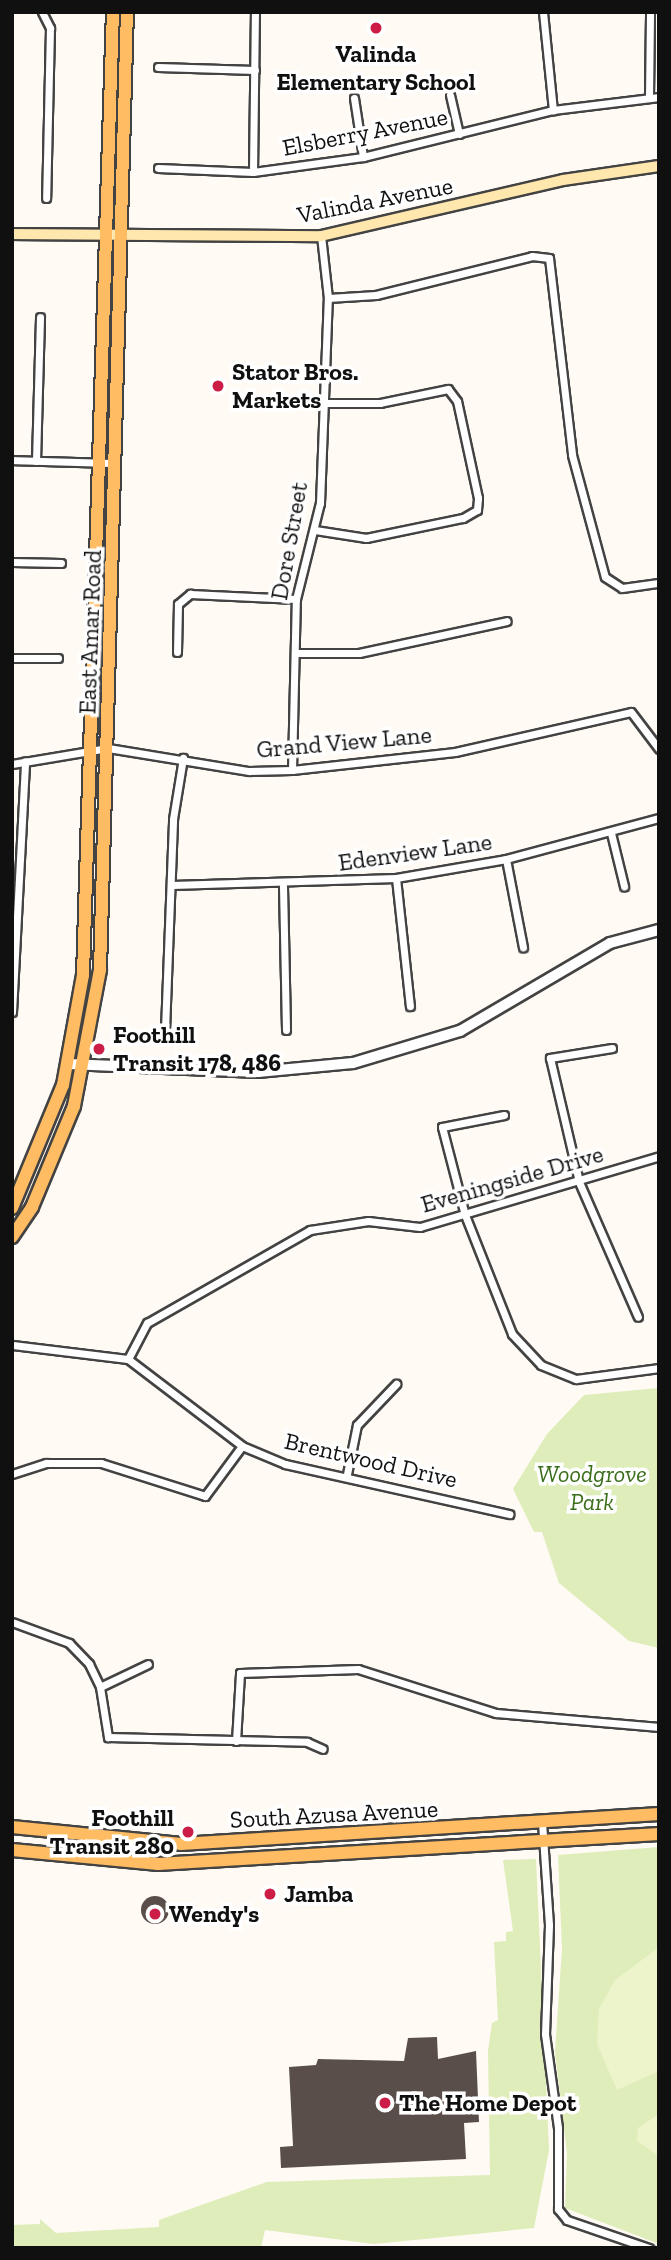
<!DOCTYPE html>
<style>
body{margin:0}
#map{position:relative;width:671px;height:2260px;overflow:hidden;background:#fffaf3;font-family:"Zilla Slab",serif}
div>[style]{position:absolute}
[style*='--x']{left:calc(var(--x)*1px);top:calc(var(--y)*1px);width:calc(var(--w)*1px);rotate:calc(var(--a)*1deg)}
.green>*{inset:0;background:#deedb9}
.pitch>*{inset:0;background:#edf4cb}
.building>*{inset:0;background:#5a4e4b}
.round{border-radius:50%}
.roads{filter:drop-shadow(2px 0 #434343) drop-shadow(-2px 0 #434343) drop-shadow(0 2px #434343) drop-shadow(0 -2px #434343)}
.minor>*{height:7px;margin:-3.5px;padding:0 3.5px;transform-origin:3.5px;border-radius:3.5px;background:#fff}
.tertiary>*{height:10px;margin:-5px;padding:0 5px;transform-origin:5px;border-radius:5px;background:#fff}
.secondary>*{height:10px;margin:-5px;padding:0 5px;transform-origin:5px;border-radius:5px;background:#ffe7ae}
.primary>*{height:12px;margin:-6px;padding:0 6px;transform-origin:6px;border-radius:6px;background:#ffbc63}
.dots>*{width:19px;height:19px;translate:-50% -50%;box-sizing:border-box;border:4px solid #fff;border-radius:50%}
span{translate:-50% -50%;white-space:nowrap;text-align:center;line-height:1.15;-webkit-text-stroke:7px #fff;paint-order:stroke}
.poi-label{font-size:24px;color:#101010;font-weight:700}
.left{translate:0 -50%;text-align:left}
.right{translate:-100% -50%;text-align:right}
.street-label{font-size:24px;color:#101010}
.park-label{font-size:24px;color:#3b6e1a;font-style:italic}
.frame{position:absolute;inset:0;border:14px solid #101010;pointer-events:none}
</style>
<div id="map">
<div class="green">
<i style="clip-path:polygon(659px 1388px,659px 1648px,629px 1641px,559px 1583px,542px 1532px,534px 1532px,513px 1489px,547px 1434px,584px 1395px)"></i>
<i style="clip-path:polygon(659px 1847px,659px 2244px,565px 2208px,567px 2153px,555px 2052px,562px 1949px,558px 1855px)"></i>
<i style="clip-path:polygon(536px 1859px,549px 2150px,534px 2228px,374px 2244px,265px 2230px,261px 2248px,12px 2248px,12px 2225px,40px 2224px,40px 2219px,56px 2233px,159px 2227px,159px 2220px,267px 2182px,490px 2175px,488px 2051px,492px 2023px,498px 2020px,494px 1942px,506px 1941px,506px 1932px,513px 1931px,503px 1860px)"></i>
</div>
<div class="pitch">
<i style="clip-path:polygon(658px 1948px,659px 2071px,617px 2090px,597px 2044px,599px 2009px,615px 1980px)"></i>
<i style="clip-path:polygon(659px 2114px,659px 2156px,637px 2141px,638px 2128px)"></i>
</div>
<div class="building">
<i class="round" style="left:141px;top:1896px;width:28px;height:28px"></i>
<i style="clip-path:polygon(437px 2037px,438px 2059px,476px 2051px,479px 2122px,464px 2123px,466px 2159px,281px 2168px,280px 2147px,293px 2146px,289px 2067px,316px 2065px,318px 2059px,404px 2061px,408px 2038px)"></i>
</div>
<div class="roads">
<div class="minor">
<i style="--x:42;--y:12;--w:18;--a:63"></i>
<i style="--x:50;--y:28;--w:170;--a:91.3"></i>
<i style="--x:543;--y:12;--w:99;--a:84.2"></i>
<i style="--x:158;--y:67;--w:97;--a:1.8"></i>
<i style="--x:450;--y:95;--w:40;--a:77"></i>
<i style="--x:649;--y:97;--w:85;--a:-89.3"></i>
<i style="--x:354;--y:98;--w:60;--a:81.3"></i>
<i style="--x:158;--y:168;--w:95;--a:2.4"></i>
<i style="--x:253;--y:172;--w:111;--a:-7.8"></i>
<i style="--x:363;--y:157;--w:196;--a:-13.9"></i>
<i style="--x:553;--y:110;--w:107;--a:-7"></i>
<i style="--x:253;--y:172;--w:160;--a:-89.3"></i>
<i style="--x:328;--y:298;--w:48;--a:-3.6"></i>
<i style="--x:376;--y:295;--w:161;--a:-14"></i>
<i style="--x:532;--y:256;--w:17;--a:7"></i>
<i style="--x:549;--y:258;--w:198;--a:83.3"></i>
<i style="--x:572;--y:455;--w:126;--a:74.9"></i>
<i style="--x:605;--y:577;--w:20;--a:33"></i>
<i style="--x:622;--y:588;--w:37;--a:-8"></i>
<i style="--x:12;--y:460;--w:104;--a:1.7"></i>
<i style="--x:36;--y:461;--w:144;--a:-88.4"></i>
<i style="--x:315;--y:530;--w:52;--a:8.9"></i>
<i style="--x:366;--y:538;--w:99;--a:-11.7"></i>
<i style="--x:463;--y:518;--w:16;--a:-30"></i>
<i style="--x:477;--y:510;--w:12;--a:-85"></i>
<i style="--x:478;--y:498;--w:99;--a:-102.2"></i>
<i style="--x:457;--y:401;--w:15;--a:-127"></i>
<i style="--x:448;--y:389;--w:69;--a:168.4"></i>
<i style="--x:380;--y:403;--w:57;--a:180"></i>
<i style="--x:12;--y:562;--w:49;--a:1.2"></i>
<i style="--x:177;--y:652;--w:48;--a:-88.8"></i>
<i style="--x:178;--y:604;--w:16;--a:-40"></i>
<i style="--x:190;--y:594;--w:106;--a:2.7"></i>
<i style="--x:295;--y:653;--w:64;--a:0"></i>
<i style="--x:359;--y:653;--w:151;--a:-12.2"></i>
<i style="--x:12;--y:658;--w:46;--a:0"></i>
<i style="--x:12;--y:764;--w:97;--a:-9.5"></i>
<i style="--x:108;--y:748;--w:143;--a:9.3"></i>
<i style="--x:249;--y:771;--w:43;--a:-1.3"></i>
<i style="--x:292;--y:770;--w:164;--a:-6.3"></i>
<i style="--x:455;--y:752;--w:180;--a:-12.8"></i>
<i style="--x:631;--y:712;--w:46;--a:52.9"></i>
<i style="--x:292;--y:770;--w:171;--a:-88.7"></i>
<i style="--x:296;--y:599;--w:99;--a:-76"></i>
<i style="--x:320;--y:503;--w:205;--a:-87.8"></i>
<i style="--x:328;--y:298;--w:62;--a:-96.4"></i>
<i style="--x:611;--y:833;--w:55;--a:76.2"></i>
<i style="--x:506;--y:859;--w:90;--a:79.1"></i>
<i style="--x:396;--y:878;--w:129;--a:83.8"></i>
<i style="--x:172;--y:885;--w:224;--a:-1.8"></i>
<i style="--x:396;--y:878;--w:112;--a:-9.8"></i>
<i style="--x:506;--y:859;--w:158;--a:-15"></i>
<i style="--x:283;--y:886;--w:144;--a:88.8"></i>
<i style="--x:12;--y:1012;--w:251;--a:-87"></i>
<i style="--x:165;--y:1030;--w:211;--a:-87.8"></i>
<i style="--x:173;--y:819;--w:62;--a:-80.7"></i>
<i style="--x:612;--y:1048;--w:63;--a:170.8"></i>
<i style="--x:550;--y:1058;--w:127;--a:76.8"></i>
<i style="--x:579;--y:1182;--w:147;--a:66.4"></i>
<i style="--x:504;--y:1115;--w:63;--a:169"></i>
<i style="--x:442;--y:1127;--w:91;--a:75.4"></i>
<i style="--x:465;--y:1215;--w:128;--a:68.4"></i>
<i style="--x:512;--y:1334;--w:42;--a:46.9"></i>
<i style="--x:541;--y:1365;--w:38;--a:22"></i>
<i style="--x:576;--y:1379;--w:84;--a:-7.5"></i>
<i style="--x:12;--y:1345;--w:117;--a:6.9"></i>
<i style="--x:128;--y:1359;--w:143;--a:37.3"></i>
<i style="--x:242;--y:1446;--w:47;--a:22.7"></i>
<i style="--x:285;--y:1464;--w:230;--a:12.6"></i>
<i style="--x:128;--y:1359;--w:41;--a:-62.2"></i>
<i style="--x:147;--y:1323;--w:188;--a:-29.7"></i>
<i style="--x:310;--y:1230;--w:59;--a:-8.8"></i>
<i style="--x:368;--y:1221;--w:52;--a:6.6"></i>
<i style="--x:420;--y:1227;--w:249;--a:-16.5"></i>
<i style="--x:12;--y:1474;--w:36;--a:-18"></i>
<i style="--x:46;--y:1463;--w:55;--a:0"></i>
<i style="--x:101;--y:1463;--w:109;--a:17.6"></i>
<i style="--x:205;--y:1496;--w:62;--a:-53.5"></i>
<i style="--x:347;--y:1474;--w:50;--a:-78.5"></i>
<i style="--x:357;--y:1425;--w:57;--a:-46.4"></i>
<i style="--x:12;--y:1622;--w:61;--a:20.2"></i>
<i style="--x:69;--y:1643;--w:29;--a:46"></i>
<i style="--x:89;--y:1664;--w:25;--a:64"></i>
<i style="--x:100;--y:1687;--w:51;--a:80.9"></i>
<i style="--x:108;--y:1737;--w:199;--a:1.4"></i>
<i style="--x:307;--y:1742;--w:17;--a:24"></i>
<i style="--x:100;--y:1687;--w:53;--a:-25.6"></i>
<i style="--x:236;--y:1741;--w:68;--a:-86.6"></i>
<i style="--x:240;--y:1673;--w:118;--a:-1.9"></i>
<i style="--x:358;--y:1669;--w:145;--a:17.7"></i>
<i style="--x:496;--y:1713;--w:164;--a:4.9"></i>
<i style="--x:542;--y:1822;--w:103;--a:86.1"></i>
<i style="--x:549;--y:1925;--w:109;--a:92.1"></i>
<i style="--x:545;--y:2034;--w:95;--a:82.1"></i>
<i style="--x:558;--y:2128;--w:81;--a:90"></i>
<i style="--x:558;--y:2209;--w:14;--a:51"></i>
<i style="--x:567;--y:2220;--w:87;--a:18.9"></i>
</div>
<div class="tertiary">
<i style="--x:68;--y:1064;--w:190;--a:2.4"></i>
<i style="--x:258;--y:1072;--w:95;--a:-5.4"></i>
<i style="--x:353;--y:1063;--w:112;--a:-16.7"></i>
<i style="--x:460;--y:1031;--w:174;--a:-30.4"></i>
<i style="--x:610;--y:943;--w:51;--a:-14.9"></i>
</div>
<div class="secondary">
<i style="--x:12;--y:234;--w:309;--a:0.4"></i>
<i style="--x:321;--y:236;--w:248;--a:-13"></i>
<i style="--x:563;--y:180;--w:97;--a:-8.3"></i>
</div>
<div class="primary">
<i style="--x:12;--y:1208;--w:133;--a:-67.5"></i>
<i style="--x:63;--y:1085;--w:112;--a:-79.7"></i>
<i style="--x:83;--y:975;--w:963;--a:-88.22"></i>
<i style="--x:12;--y:1237;--w:36;--a:-56"></i>
<i style="--x:32;--y:1207;--w:109;--a:-67.4"></i>
<i style="--x:74;--y:1106;--w:138;--a:-79.2"></i>
<i style="--x:100;--y:970;--w:958;--a:-88.39"></i>
<i style="--x:12;--y:1827;--w:170;--a:5.7"></i>
<i style="--x:181;--y:1844;--w:479;--a:-3.6"></i>
<i style="--x:12;--y:1850;--w:147;--a:5.5"></i>
<i style="--x:158;--y:1864;--w:502;--a:-3.43"></i>
</div>
</div>
<div class="dots">
<i style="left:376px;top:28px;background:#cb1d46"></i>
<i style="left:218px;top:386px;background:#cb1d46"></i>
<i style="left:99px;top:1049px;background:#cb1d46"></i>
<i style="left:188px;top:1832px;background:#cb1d46"></i>
<i style="left:270px;top:1894px;background:#cb1d46"></i>
<i style="left:155px;top:1914px;background:#cb1d46"></i>
<i style="left:385px;top:2103px;background:#cb1d46"></i>
</div>
<div class="poi-label">
<span style="left:376px;top:68px">Valinda<br>Elementary School</span>
<span class="left" style="left:232px;top:386px">Stator Bros.<br>Markets</span>
<span class="left" style="left:113px;top:1049px">Foothill<br>Transit 178, 486</span>
<span class="right" style="left:174px;top:1832px">Foothill<br>Transit 280</span>
<span class="left" style="left:284px;top:1894px">Jamba</span>
<span class="left" style="left:169px;top:1914px">Wendy's</span>
<span class="left" style="left:399px;top:2103px">The Home Depot</span>
</div>
<div class="street-label">
<span style="left:365px;top:132px;rotate:-11deg">Elsberry Avenue</span>
<span style="left:375px;top:200px;rotate:-11deg">Valinda Avenue</span>
<span style="left:289px;top:541px;rotate:-80deg">Dore Street</span>
<span style="left:90px;top:632px;rotate:-88deg">East Amar Road</span>
<span style="left:344px;top:742px;rotate:-5deg">Grand View Lane</span>
<span style="left:415px;top:852px;rotate:-8deg">Edenview Lane</span>
<span style="left:512px;top:1179px;rotate:-16deg">Eveningside Drive</span>
<span style="left:371px;top:1460px;rotate:13deg">Brentwood Drive</span>
<span style="left:334px;top:1814px;rotate:-3deg">South Azusa Avenue</span>
</div>
<div class="park-label">
<span style="left:592px;top:1488px">Woodgrove<br>Park</span>
</div>
<div class="frame"></div>
</div>
